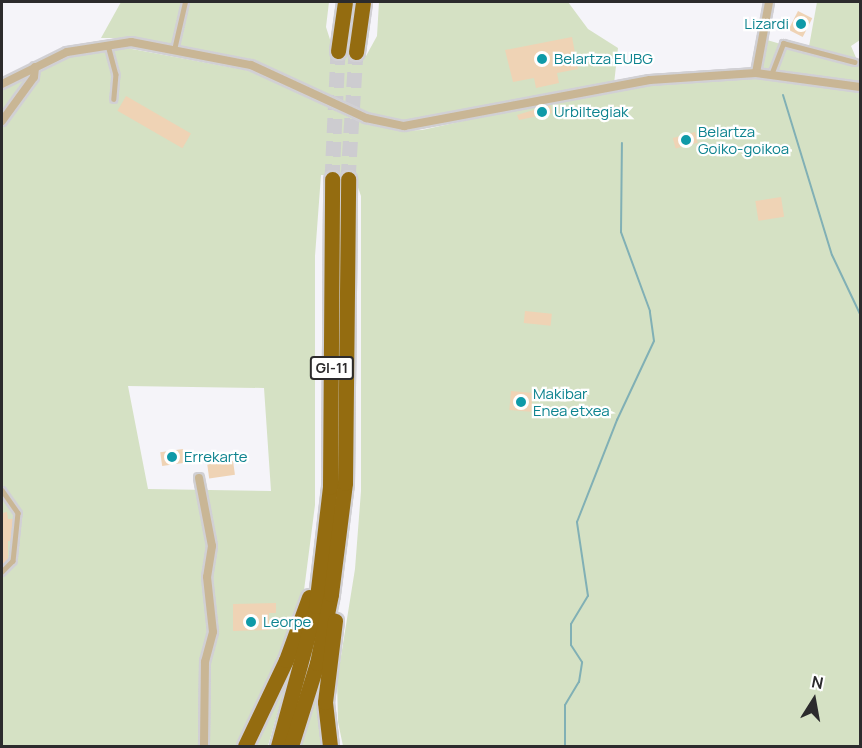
<!DOCTYPE html>
<style>
body{margin:0}
#map{position:relative;width:862px;height:748px;overflow:hidden;background:#f5f4f9;font-family:Manrope,sans-serif}
div>[style]{position:absolute}
[style*='--x']{left:calc(var(--x)*1px);top:calc(var(--y)*1px);width:calc(var(--w)*1px);rotate:calc(var(--a)*1deg)}
.green>*{inset:0;background:#d5e1c4}
.stream>*{height:2px;margin:-1px;padding:0 1px;transform-origin:1px;border-radius:1px;background:#81b0b5}
.building>*{inset:0;background:#efd3b5;transform-origin:0 0}
.motorway-tunnel>*{height:15px;margin-top:-7.5px;transform-origin:0;background:repeating-linear-gradient(90deg,#cdccd0 0 15px,transparent 0 23px)}
.roads{filter:drop-shadow(2px 0 #d1d0d4) drop-shadow(-2px 0 #d1d0d4) drop-shadow(0 2px #d1d0d4) drop-shadow(0 -2px #d1d0d4)}
.service>*{height:4.5px;margin:-2.25px;padding:0 2.25px;transform-origin:2.25px;border-radius:2.25px;background:#c9b695}
.minor>*{height:8px;margin:-4px;padding:0 4px;transform-origin:4px;border-radius:4px;background:#c9b695}
.motorway>*{height:15px;margin:-7.5px;padding:0 7.5px;transform-origin:7.5px;border-radius:7.5px;background:#946c10}
.dots>*{width:16px;height:16px;translate:-50% -50%;box-sizing:border-box;border:3px solid #fff;border-radius:50%}
span{translate:-50% -50%;white-space:nowrap;text-align:center;line-height:1.15;-webkit-text-stroke:4.5px #fff;paint-order:stroke}
.shield-label span{padding:2px 4px;background:#fff;border:2px solid;border-radius:4px;-webkit-text-stroke-width:0}
.shield-label{font-size:14px;color:#2c2b2d;font-weight:700}
.culture-label{font-size:15px;color:#0d838f}
.right{translate:-100% -50%;text-align:right}
.left{translate:0 -50%;text-align:left}
.frame{position:absolute;inset:0;border:3px solid #2c2b2d;pointer-events:none}
.north{position:absolute;left:784px;top:670px;width:60px;height:60px;-webkit-text-stroke:4px #fff;paint-order:stroke;rotate:11deg;font-size:16px;font-weight:700;line-height:24px;text-align:center;color:#2c2b2d}
.north::after{content:'';display:block;margin:auto;width:21px;height:27px;background:#2c2b2d;clip-path:polygon(50% 0,100% 100%,50% 72%,0 100%)}
</style>
<div id="map">
<div class="green">
<i style="clip-path:polygon(121px 2px,329px 2px,326px 27px,334px 52px,366px 56px,377px 36px,379px 2px,568px 2px,588px 29px,618px 48px,614px 84px,423px 121px,392px 120px,368px 114px,255px 60px,136px 38px,101px 38px)"></i>
<i style="clip-path:polygon(817px 2px,860px 2px,860px 40px,851px 46px,860px 67px,860px 83px,762px 69px,767px 40px,808px 52px)"></i>
<i style="clip-path:polygon(evenodd,116px 46px,250px 71px,362px 123px,399px 131px,422px 130px,577px 96px,670px 81px,757px 77px,860px 89px,860px 746px,343px 746px,338px 722px,337px 681px,355px 569px,361px 491px,361px 196px,354px 176px,321px 175px,315px 256px,315px 505px,297px 645px,268px 746px,2px 746px,2px 88px,64px 58px,116px 46px,128px 386px,264px 388px,271px 491px,148px 489px,128px 386px)"></i>
<i style="clip-path:polygon(319px 685px,324px 746px,299px 746px)"></i>
</div>
<div class="stream">
<i style="--x:783;--y:95;--w:167;--a:73"></i>
<i style="--x:832;--y:255;--w:65;--a:64.6"></i>
<i style="--x:565;--y:746;--w:41;--a:-90"></i>
<i style="--x:565;--y:705;--w:27;--a:-59"></i>
<i style="--x:579;--y:682;--w:20;--a:-81"></i>
<i style="--x:582;--y:662;--w:20;--a:-123"></i>
<i style="--x:571;--y:645;--w:21;--a:-90"></i>
<i style="--x:571;--y:624;--w:33;--a:-59"></i>
<i style="--x:588;--y:596;--w:75;--a:-98.5"></i>
<i style="--x:577;--y:522;--w:110;--a:-68.6"></i>
<i style="--x:617;--y:420;--w:87;--a:-64.9"></i>
<i style="--x:654;--y:341;--w:30;--a:-98"></i>
<i style="--x:650;--y:311;--w:84;--a:-110.2"></i>
<i style="--x:621;--y:232;--w:89;--a:-89.4"></i>
</div>
<div class="building">
<i style="left:798px;top:11px;width:16px;height:21px;rotate:27deg"></i>
<i style="clip-path:polygon(572px 37px,578px 69px,557px 73px,559px 83px,536px 88px,534px 78px,513px 82px,505px 50px)"></i>
<i style="left:126px;top:96px;width:75px;height:17px;rotate:30deg"></i>
<i style="clip-path:polygon(550px 105px,552px 113px,519px 120px,517px 115px)"></i>
<i style="left:695px;top:132px;width:11px;height:23px;rotate:75deg"></i>
<i style="left:781px;top:197px;width:20px;height:26px;rotate:81deg"></i>
<i style="left:525px;top:311px;width:27px;height:12px;rotate:6deg"></i>
<i style="left:511px;top:391px;width:22px;height:19px;rotate:5deg"></i>
<i style="left:183px;top:449px;width:14px;height:23px;rotate:82deg"></i>
<i style="left:233px;top:461px;width:14px;height:26px;rotate:82deg"></i>
<i style="clip-path:polygon(7px 512px,8px 519px,14px 519px,15px 541px,8px 541px,8px 565px,2px 566px,2px 513px)"></i>
<i style="clip-path:polygon(276px 603px,276px 613px,269px 613px,269px 630px,233px 631px,233px 604px)"></i>
</div>
<div class="motorway-tunnel">
<i style="--x:332;--y:179;--w:128;--a:-87.3"></i>
<i style="--x:348;--y:179;--w:127;--a:-86.4"></i>
</div>
<div class="roads">
<div class="service">
<i style="--x:108;--y:45;--w:30;--a:75"></i>
<i style="--x:116;--y:74;--w:25;--a:95"></i>
<i style="--x:174;--y:50;--w:49;--a:-77.1"></i>
<i style="--x:771;--y:75;--w:34;--a:-69"></i>
<i style="--x:783;--y:43;--w:74;--a:14.8"></i>
<i style="--x:2;--y:490;--w:28;--a:55"></i>
<i style="--x:18;--y:513;--w:48;--a:95.9"></i>
<i style="--x:13;--y:561;--w:16;--a:135"></i>
</div>
<div class="minor">
<i style="--x:756;--y:73;--w:72;--a:-79.6"></i>
<i style="--x:2;--y:84;--w:72;--a:-26.2"></i>
<i style="--x:67;--y:52;--w:65;--a:-8.9"></i>
<i style="--x:131;--y:42;--w:122;--a:10.9"></i>
<i style="--x:251;--y:65;--w:127;--a:24.7"></i>
<i style="--x:366;--y:118;--w:39;--a:12"></i>
<i style="--x:404;--y:126;--w:250;--a:-10.6"></i>
<i style="--x:650;--y:80;--w:106;--a:-3.8"></i>
<i style="--x:756;--y:73;--w:105;--a:7.7"></i>
<i style="--x:2;--y:121;--w:54;--a:-54"></i>
<i style="--x:34;--y:77;--w:10;--a:-84"></i>
<i style="--x:199;--y:478;--w:69;--a:79.2"></i>
<i style="--x:212;--y:546;--w:31;--a:99"></i>
<i style="--x:207;--y:577;--w:55;--a:83.8"></i>
<i style="--x:213;--y:632;--w:31;--a:105"></i>
<i style="--x:205;--y:662;--w:84;--a:90.7"></i>
</div>
<div class="motorway">
<i style="--x:338;--y:51;--w:49;--a:-81.9"></i>
<i style="--x:356;--y:52;--w:50;--a:-82"></i>
<i style="--x:245;--y:746;--w:95;--a:-64.5"></i>
<i style="--x:286;--y:660;--w:67;--a:-69.9"></i>
<i style="--x:278;--y:746;--w:145;--a:-74.8"></i>
<i style="--x:316;--y:606;--w:120;--a:-83.3"></i>
<i style="--x:330;--y:487;--w:308;--a:-89.6"></i>
<i style="--x:291;--y:746;--w:87;--a:-72.6"></i>
<i style="--x:317;--y:663;--w:70;--a:-78.5"></i>
<i style="--x:331;--y:594;--w:112;--a:-82.8"></i>
<i style="--x:345;--y:483;--w:304;--a:-89.4"></i>
<i style="--x:330;--y:746;--w:44;--a:-96.5"></i>
<i style="--x:325;--y:702;--w:82;--a:-83"></i>
</div>
</div>
<div class="dots">
<i style="left:801px;top:24px;background:#0f9aa8"></i>
<i style="left:542px;top:59px;background:#0f9aa8"></i>
<i style="left:542px;top:112px;background:#0f9aa8"></i>
<i style="left:686px;top:140px;background:#0f9aa8"></i>
<i style="left:521px;top:402px;background:#0f9aa8"></i>
<i style="left:172px;top:457px;background:#0f9aa8"></i>
<i style="left:251px;top:622px;background:#0f9aa8"></i>
</div>
<div class="shield-label">
<span style="left:332px;top:368px">GI-11</span>
</div>
<div class="culture-label">
<span class="right" style="left:789px;top:24px">Lizardi</span>
<span class="left" style="left:554px;top:59px">Belartza EUBG</span>
<span class="left" style="left:554px;top:112px">Urbiltegiak</span>
<span class="left" style="left:698px;top:140px">Belartza<br>Goiko-goikoa</span>
<span class="left" style="left:533px;top:402px">Makibar<br>Enea etxea</span>
<span class="left" style="left:184px;top:457px">Errekarte</span>
<span class="left" style="left:263px;top:622px">Leorpe</span>
</div>
<div class="frame"></div>
<div class="north">N</div>
</div>
